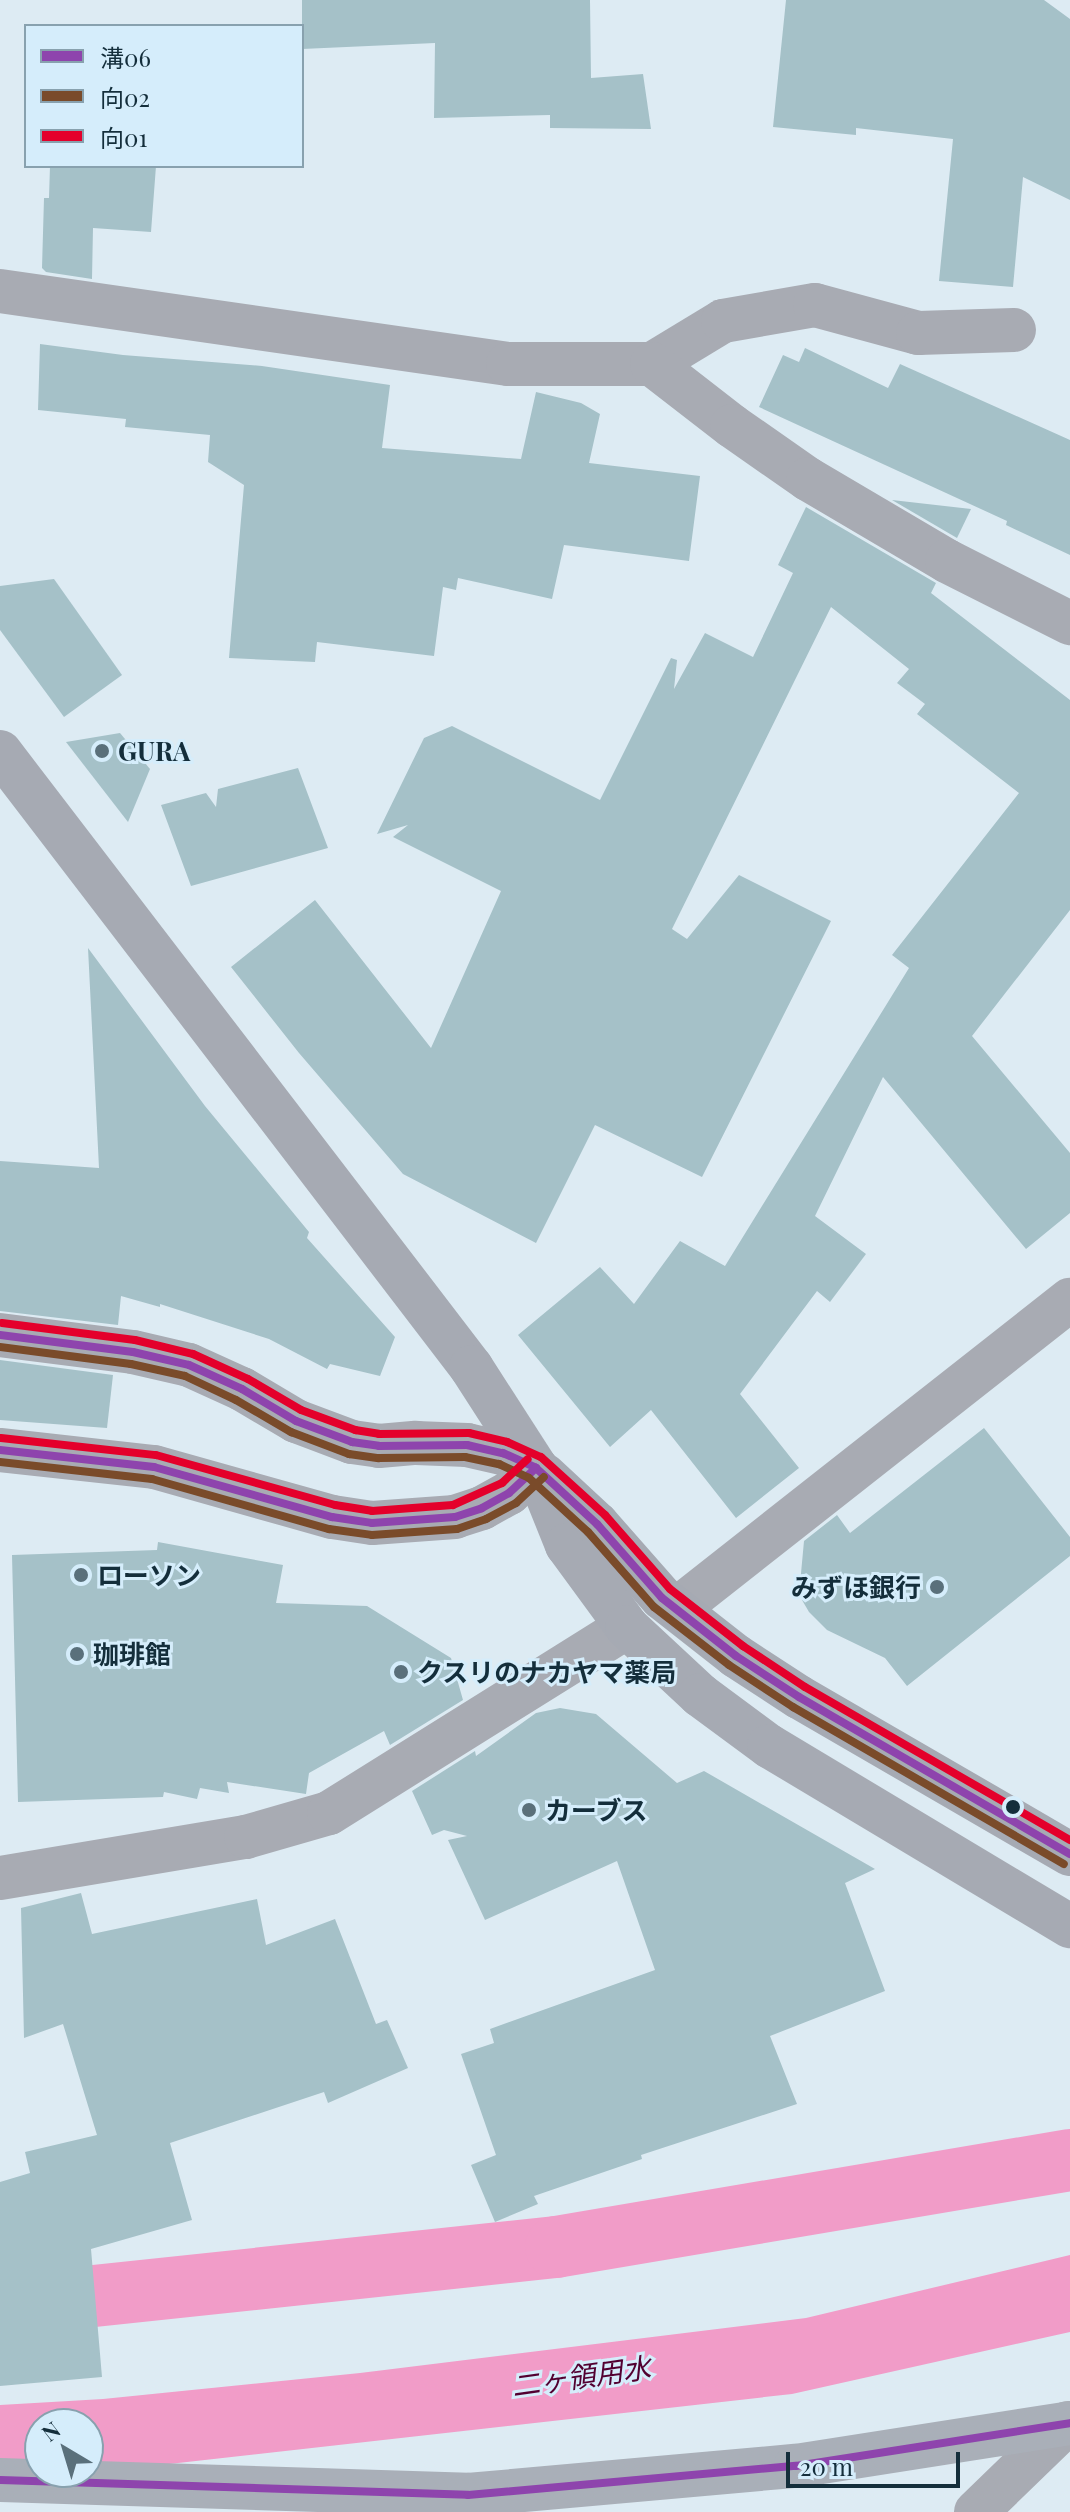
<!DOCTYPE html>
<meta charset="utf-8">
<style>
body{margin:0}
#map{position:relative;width:1070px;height:2512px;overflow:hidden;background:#ddebf3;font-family:"Playfair Display","Noto Sans JP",serif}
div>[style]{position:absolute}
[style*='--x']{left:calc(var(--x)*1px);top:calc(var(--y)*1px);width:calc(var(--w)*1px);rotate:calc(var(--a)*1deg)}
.water>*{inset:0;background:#f19cc8}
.canal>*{height:62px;margin:-31px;padding:0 31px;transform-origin:31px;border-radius:31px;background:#f19cc8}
.building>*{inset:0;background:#a5c1c8}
.street>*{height:44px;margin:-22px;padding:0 22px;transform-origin:22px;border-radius:22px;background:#a8abb3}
.secondary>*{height:44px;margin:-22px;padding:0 22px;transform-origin:22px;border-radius:22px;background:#a6aab3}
.primary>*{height:44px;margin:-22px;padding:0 22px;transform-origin:22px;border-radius:22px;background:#a9afb8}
.bus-1>*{height:8px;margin:-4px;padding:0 4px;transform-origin:4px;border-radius:4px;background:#8e44ad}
.bus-2>*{height:8px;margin:-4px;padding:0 4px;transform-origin:4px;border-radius:4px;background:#7a4b2a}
.bus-3>*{height:8px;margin:-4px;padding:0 4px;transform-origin:4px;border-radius:4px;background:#e4002b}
.dots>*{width:22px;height:22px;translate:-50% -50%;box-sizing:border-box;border:4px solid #d5edfb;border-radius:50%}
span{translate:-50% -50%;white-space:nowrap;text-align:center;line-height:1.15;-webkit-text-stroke:6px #d5edfb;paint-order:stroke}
.poi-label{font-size:26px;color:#142e3b;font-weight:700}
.left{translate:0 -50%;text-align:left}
.right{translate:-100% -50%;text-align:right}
.water-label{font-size:28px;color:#520031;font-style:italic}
.legend{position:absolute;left:24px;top:24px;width:280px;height:144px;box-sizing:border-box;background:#d5edfb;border:2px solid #88a1ae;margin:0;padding:10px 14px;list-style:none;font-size:24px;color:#142e3b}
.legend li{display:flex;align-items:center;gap:16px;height:40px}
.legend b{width:40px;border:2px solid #88a1ae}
.north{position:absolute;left:24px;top:2408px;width:80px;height:80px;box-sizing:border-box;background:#d5edfb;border:2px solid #88a1ae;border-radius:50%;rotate:322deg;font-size:22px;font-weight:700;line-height:32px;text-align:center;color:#142e3b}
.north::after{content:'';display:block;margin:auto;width:28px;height:36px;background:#5a707b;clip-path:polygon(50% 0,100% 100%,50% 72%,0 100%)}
.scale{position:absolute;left:786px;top:2452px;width:174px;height:36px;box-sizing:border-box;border:4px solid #142e3b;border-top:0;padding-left:10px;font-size:24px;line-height:28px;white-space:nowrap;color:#142e3b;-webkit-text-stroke:6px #d5edfb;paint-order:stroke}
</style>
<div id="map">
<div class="water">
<i style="clip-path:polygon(evenodd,1070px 2255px,1070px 2332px,792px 2394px,0 2483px,0 2405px,103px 2399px,360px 2373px,806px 2318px,1070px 2255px,40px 2424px,88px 2424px,88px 2472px,40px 2472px,40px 2424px)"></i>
</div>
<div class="canal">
<i style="--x:0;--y:2306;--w:559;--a:-6.06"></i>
<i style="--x:556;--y:2247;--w:521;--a:-9.61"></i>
</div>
<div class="building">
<i style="clip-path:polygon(302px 0,590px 0,591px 78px,643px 74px,651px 129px,550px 128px,550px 115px,434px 118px,435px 43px,302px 49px)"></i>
<i style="clip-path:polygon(786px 0,1044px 0,1070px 19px,1070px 200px,1023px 177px,1013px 287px,939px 281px,953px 139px,856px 128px,856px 135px,773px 127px)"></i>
<i style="clip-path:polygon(50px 166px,156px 166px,151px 232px,93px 228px,92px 279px,46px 272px,42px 268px,44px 198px,49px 198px)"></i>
<i style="clip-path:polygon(40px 344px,123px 355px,262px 366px,390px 385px,382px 448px,521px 459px,536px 392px,581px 403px,600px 414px,589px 463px,700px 476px,689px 561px,564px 545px,552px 599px,458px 578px,456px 590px,443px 587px,434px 656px,317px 642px,315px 662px,229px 658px,244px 485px,208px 462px,210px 435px,125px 427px,126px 419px,38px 410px)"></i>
<i style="clip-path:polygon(805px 348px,888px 388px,900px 364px,1070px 440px,1070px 555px,1006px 525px,1007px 521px,759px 407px,783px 355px,799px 362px)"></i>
<i style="clip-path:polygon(892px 500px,971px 509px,957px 538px)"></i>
<i style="clip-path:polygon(806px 507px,936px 583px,931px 593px,1070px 700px,1070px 910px,972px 1036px,1070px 1153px,1070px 1213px,1026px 1249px,883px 1077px,815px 1216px,866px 1254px,830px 1302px,817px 1291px,740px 1394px,799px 1468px,736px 1518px,651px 1410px,610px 1447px,518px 1335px,600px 1267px,634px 1304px,680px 1241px,725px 1266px,909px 968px,892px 955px,1019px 793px,917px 714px,925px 704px,897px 683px,909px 669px,831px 607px,672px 929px,687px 939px,739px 875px,831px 921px,702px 1177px,595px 1125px,536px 1243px,403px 1174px,299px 1053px,231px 967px,315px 900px,431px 1048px,501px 891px,393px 837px,408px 825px,377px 834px,424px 738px,452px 726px,600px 800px,671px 658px,677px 660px,674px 689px,705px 633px,753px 657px,793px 573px,778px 565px)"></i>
<i style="clip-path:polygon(54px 579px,122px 675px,64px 717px,0 630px,0 586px)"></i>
<i style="clip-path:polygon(120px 733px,150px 769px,128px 822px,66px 742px)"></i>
<i style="clip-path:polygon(298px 768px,328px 848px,191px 886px,161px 805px,206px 793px,216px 807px,218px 789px)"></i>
<i style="clip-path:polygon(88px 948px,205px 1106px,309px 1232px,307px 1238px,395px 1337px,380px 1376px,330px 1364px,327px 1369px,269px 1339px,160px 1304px,160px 1307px,121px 1296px,118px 1325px,0 1311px,0 1161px,99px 1168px)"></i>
<i style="clip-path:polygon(0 1360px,113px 1375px,107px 1428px,0 1420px)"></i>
<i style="clip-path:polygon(984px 1428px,1070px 1537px,1070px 1556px,907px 1686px,885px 1658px,827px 1630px,809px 1612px,802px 1600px,800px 1584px,804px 1541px,837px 1515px,850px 1533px)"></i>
<i style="clip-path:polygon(158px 1542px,283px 1565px,276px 1603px,367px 1606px,451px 1658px,463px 1700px,390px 1745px,384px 1731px,309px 1773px,306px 1794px,227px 1782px,229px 1793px,200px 1788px,197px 1799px,164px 1792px,163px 1797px,18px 1802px,12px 1555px,157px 1550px)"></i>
<i style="clip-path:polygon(560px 1708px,596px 1714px,677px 1783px,704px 1771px,875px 1869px,845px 1883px,885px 1991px,770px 2036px,797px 2104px,641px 2155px,642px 2159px,534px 2196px,538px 2204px,495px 2222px,471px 2165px,496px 2155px,461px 2054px,494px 2043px,490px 2029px,655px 1970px,617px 1861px,485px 1920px,448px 1840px,467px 1836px,444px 1830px,432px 1835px,412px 1791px,475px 1751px,476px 1756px,536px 1713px)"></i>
<i style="clip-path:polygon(81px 1893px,92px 1934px,257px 1899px,266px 1945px,335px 1919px,376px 2024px,387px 2020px,408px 2068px,328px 2103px,324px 2092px,170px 2143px,192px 2220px,91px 2249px,102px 2377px,0 2386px,0 2182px,30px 2173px,25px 2152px,97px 2135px,63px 2024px,24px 2038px,21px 1908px)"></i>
</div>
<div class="street">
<i style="--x:0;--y:291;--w:513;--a:8.18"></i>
<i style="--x:508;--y:364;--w:144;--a:0"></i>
<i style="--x:652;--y:364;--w:83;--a:-31.2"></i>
<i style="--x:723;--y:321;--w:93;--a:-9.9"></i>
<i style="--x:815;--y:305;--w:107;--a:15.2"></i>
<i style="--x:918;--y:333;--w:96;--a:-1.8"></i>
<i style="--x:652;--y:364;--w:101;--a:37.8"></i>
<i style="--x:732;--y:426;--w:93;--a:34.9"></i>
<i style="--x:808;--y:479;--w:161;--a:30.5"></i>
<i style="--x:947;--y:561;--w:138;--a:26.8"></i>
<i style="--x:0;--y:1335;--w:134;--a:7.3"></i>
<i style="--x:133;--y:1352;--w:57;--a:13.1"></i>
<i style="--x:189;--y:1365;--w:58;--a:24.4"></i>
<i style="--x:242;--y:1389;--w:63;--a:30.7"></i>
<i style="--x:296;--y:1421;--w:60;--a:20.6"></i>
<i style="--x:352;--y:1442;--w:27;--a:8"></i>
<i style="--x:379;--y:1446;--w:37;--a:-5"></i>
<i style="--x:416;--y:1443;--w:51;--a:2.2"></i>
<i style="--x:467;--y:1445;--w:37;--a:13"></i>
<i style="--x:503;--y:1453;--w:36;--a:24"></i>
<i style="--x:536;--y:1468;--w:37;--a:137"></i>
<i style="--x:509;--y:1493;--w:31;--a:151"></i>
<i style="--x:482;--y:1508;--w:28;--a:162"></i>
<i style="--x:455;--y:1517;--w:83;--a:175.9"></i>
<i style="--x:372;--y:1523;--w:40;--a:-171.5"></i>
<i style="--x:332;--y:1517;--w:185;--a:-164.3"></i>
<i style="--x:154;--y:1467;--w:155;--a:-173.7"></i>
<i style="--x:677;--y:1609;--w:500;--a:-38.2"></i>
<i style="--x:0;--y:1878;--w:249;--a:-9.5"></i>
<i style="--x:246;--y:1837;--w:86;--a:-16.1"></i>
<i style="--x:329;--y:1813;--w:351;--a:-32"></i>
<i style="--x:976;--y:2512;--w:128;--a:-44.1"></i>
</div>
<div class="secondary">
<i style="--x:0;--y:752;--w:775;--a:52.55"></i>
<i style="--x:471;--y:1367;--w:120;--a:57.2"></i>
<i style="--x:536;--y:1468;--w:83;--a:68.1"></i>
<i style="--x:567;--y:1545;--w:102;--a:53.8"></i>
<i style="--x:627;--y:1627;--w:100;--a:43"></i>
<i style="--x:700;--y:1695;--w:86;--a:36.5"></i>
<i style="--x:769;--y:1746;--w:351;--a:30.9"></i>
<i style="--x:544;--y:1475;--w:72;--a:42.8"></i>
<i style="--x:597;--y:1524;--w:98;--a:48.7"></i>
<i style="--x:662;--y:1598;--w:94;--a:38.1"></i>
<i style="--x:736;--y:1656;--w:75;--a:33.1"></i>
<i style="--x:799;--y:1697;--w:313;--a:30.1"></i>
</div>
<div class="primary">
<i style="--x:0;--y:2480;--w:468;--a:1.8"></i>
<i style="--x:468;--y:2495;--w:329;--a:-5.1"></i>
<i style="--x:796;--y:2466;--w:277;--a:-8.9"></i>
</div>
<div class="bus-1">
<i style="--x:0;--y:1335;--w:134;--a:7.3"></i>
<i style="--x:133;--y:1352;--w:57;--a:13.1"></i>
<i style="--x:189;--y:1365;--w:58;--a:24.4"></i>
<i style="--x:242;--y:1389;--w:63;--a:30.7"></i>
<i style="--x:296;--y:1421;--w:60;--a:20.6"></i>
<i style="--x:352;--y:1442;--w:27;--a:8"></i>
<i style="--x:379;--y:1446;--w:88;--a:-0.7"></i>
<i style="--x:467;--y:1445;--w:37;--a:13"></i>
<i style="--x:503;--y:1453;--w:36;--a:24"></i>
<i style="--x:536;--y:1468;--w:83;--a:42.6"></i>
<i style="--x:597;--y:1524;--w:98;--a:48.7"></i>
<i style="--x:662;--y:1598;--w:94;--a:38.1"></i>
<i style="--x:736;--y:1656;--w:75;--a:33.1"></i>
<i style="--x:799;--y:1697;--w:313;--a:30.1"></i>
<i style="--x:0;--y:1450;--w:155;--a:6.3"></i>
<i style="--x:154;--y:1467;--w:185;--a:15.7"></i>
<i style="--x:332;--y:1517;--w:40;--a:8.5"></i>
<i style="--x:372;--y:1523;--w:83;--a:-4.1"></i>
<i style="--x:455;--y:1517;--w:28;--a:-18"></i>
<i style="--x:482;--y:1508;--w:31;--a:-29"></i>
<i style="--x:509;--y:1493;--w:37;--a:-43"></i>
<i style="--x:0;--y:2480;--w:468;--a:1.8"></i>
<i style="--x:468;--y:2495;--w:329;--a:-5.1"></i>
<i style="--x:796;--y:2466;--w:277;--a:-8.9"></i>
</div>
<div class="bus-2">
<i style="--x:0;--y:1347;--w:132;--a:7.4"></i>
<i style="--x:131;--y:1364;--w:55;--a:12.5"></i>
<i style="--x:185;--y:1376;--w:56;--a:25.2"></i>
<i style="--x:236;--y:1400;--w:64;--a:30.2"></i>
<i style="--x:291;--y:1432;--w:62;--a:20.8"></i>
<i style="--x:349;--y:1454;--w:30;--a:8"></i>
<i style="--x:379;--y:1458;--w:86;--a:-0.7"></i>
<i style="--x:465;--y:1457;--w:35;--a:12"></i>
<i style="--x:499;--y:1464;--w:33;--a:25"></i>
<i style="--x:529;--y:1478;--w:80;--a:42.5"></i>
<i style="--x:588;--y:1532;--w:100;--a:48.7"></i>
<i style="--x:654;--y:1607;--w:95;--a:37.7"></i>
<i style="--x:729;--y:1665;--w:77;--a:33.3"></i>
<i style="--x:793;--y:1707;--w:313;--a:30.1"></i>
<i style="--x:0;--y:1462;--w:153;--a:6.4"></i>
<i style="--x:152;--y:1479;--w:184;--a:15.8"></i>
<i style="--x:329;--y:1529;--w:43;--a:7.9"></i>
<i style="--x:372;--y:1535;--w:85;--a:-4"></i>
<i style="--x:457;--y:1529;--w:31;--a:-19"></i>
<i style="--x:486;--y:1519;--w:34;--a:-28"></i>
<i style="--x:516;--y:1503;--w:38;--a:-43"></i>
</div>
<div class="bus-3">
<i style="--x:2;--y:1323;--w:134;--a:7.3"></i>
<i style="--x:135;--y:1340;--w:60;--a:13.6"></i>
<i style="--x:193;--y:1354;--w:60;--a:24.4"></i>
<i style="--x:248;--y:1379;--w:61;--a:30.3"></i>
<i style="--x:301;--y:1410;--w:58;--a:20.3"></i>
<i style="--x:355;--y:1430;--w:24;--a:9"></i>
<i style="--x:379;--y:1434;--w:90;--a:-0.6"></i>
<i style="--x:469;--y:1433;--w:39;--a:13"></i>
<i style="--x:507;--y:1442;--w:37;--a:24"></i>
<i style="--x:541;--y:1457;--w:86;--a:42.2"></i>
<i style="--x:605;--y:1515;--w:98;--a:48.7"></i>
<i style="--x:670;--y:1589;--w:93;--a:38"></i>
<i style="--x:743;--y:1646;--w:74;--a:33.5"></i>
<i style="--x:805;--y:1687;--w:306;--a:30"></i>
<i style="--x:1;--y:1438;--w:156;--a:6.3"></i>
<i style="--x:156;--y:1455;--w:186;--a:15.6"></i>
<i style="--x:335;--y:1505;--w:37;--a:9"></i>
<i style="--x:372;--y:1511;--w:81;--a:-4.2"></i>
<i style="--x:453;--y:1505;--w:54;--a:-24.2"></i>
<i style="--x:502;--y:1483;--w:35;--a:-43"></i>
</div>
<div class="dots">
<i style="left:102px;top:751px;background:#5a707b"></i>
<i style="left:81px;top:1575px;background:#5a707b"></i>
<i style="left:937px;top:1587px;background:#5a707b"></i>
<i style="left:77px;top:1654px;background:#5a707b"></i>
<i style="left:401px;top:1672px;background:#5a707b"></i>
<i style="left:1013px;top:1807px;background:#142e3b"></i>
<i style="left:529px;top:1810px;background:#5a707b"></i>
</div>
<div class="poi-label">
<span class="left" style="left:118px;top:751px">GURA</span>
<span class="left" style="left:97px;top:1575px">ローソン</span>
<span class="right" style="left:921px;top:1587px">みずほ銀行</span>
<span class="left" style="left:93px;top:1654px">珈琲館</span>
<span class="left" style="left:417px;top:1672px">クスリのナカヤマ薬局</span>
<span class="left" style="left:545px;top:1810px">カーブス</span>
</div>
<div class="water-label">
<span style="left:581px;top:2376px;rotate:-8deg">二ヶ領用水</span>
</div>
<ul class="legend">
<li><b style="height:10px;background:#8e44ad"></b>溝06</li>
<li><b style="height:10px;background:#7a4b2a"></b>向02</li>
<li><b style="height:10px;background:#e4002b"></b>向01</li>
</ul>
<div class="north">N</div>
<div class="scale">20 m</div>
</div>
